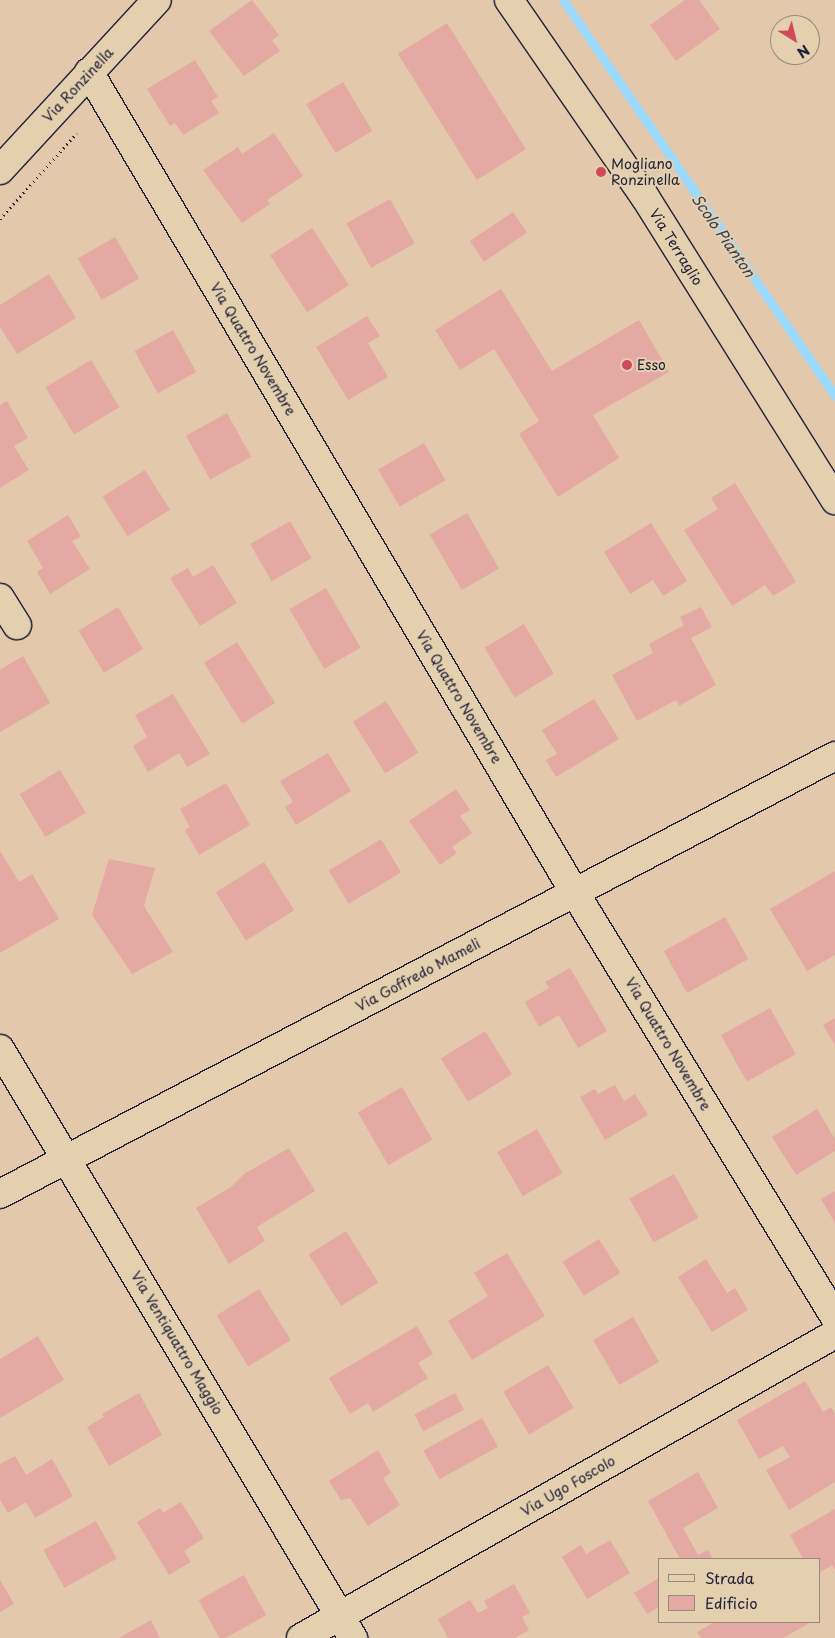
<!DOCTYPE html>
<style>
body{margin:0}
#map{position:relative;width:835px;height:1638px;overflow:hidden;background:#e4c8ac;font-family:"Playpen Sans",sans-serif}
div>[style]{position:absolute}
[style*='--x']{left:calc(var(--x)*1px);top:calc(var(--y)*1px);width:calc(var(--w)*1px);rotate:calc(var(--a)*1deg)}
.stream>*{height:9px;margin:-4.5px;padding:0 4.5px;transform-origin:4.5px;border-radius:4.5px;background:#9bdafc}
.building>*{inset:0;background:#e3a9a2;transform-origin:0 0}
.path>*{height:3px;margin-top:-1.5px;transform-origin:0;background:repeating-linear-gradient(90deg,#22223b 0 1px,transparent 0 5px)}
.roads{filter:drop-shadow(1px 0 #22223b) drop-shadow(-1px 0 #22223b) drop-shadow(0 1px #22223b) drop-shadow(0 -1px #22223b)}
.minor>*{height:28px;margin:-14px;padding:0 14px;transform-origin:14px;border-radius:14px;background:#e4d0ae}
.major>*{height:28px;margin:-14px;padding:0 14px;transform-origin:14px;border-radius:14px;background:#e4d0ae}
.dots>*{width:14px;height:14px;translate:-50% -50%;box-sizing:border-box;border:2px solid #e4d0ae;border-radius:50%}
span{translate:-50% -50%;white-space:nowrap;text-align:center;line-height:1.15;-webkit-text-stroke:4px #e4d0ae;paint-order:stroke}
.street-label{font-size:14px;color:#22223b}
.poi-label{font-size:14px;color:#22223b}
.left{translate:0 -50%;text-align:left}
.water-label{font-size:15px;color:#343e58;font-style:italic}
.legend{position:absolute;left:658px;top:1558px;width:162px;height:65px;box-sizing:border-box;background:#e4d0ae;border:1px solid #968a80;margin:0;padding:6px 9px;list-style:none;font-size:15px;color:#22223b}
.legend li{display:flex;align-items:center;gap:10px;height:25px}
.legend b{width:25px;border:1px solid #968a80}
.north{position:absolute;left:770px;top:15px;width:50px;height:50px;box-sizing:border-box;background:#e4d0ae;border:1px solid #968a80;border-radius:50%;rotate:144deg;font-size:14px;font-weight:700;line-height:20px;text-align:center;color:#22223b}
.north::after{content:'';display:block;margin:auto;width:18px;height:22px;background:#d1495b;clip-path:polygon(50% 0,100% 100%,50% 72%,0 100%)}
</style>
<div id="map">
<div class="stream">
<i style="--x:563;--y:0;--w:480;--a:55.5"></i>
</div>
<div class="building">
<i style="clip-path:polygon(252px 0,279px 35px,272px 40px,280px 51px,244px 76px,209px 31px)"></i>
<i style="clip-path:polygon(685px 0,699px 0,720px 29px,676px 61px,650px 25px)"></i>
<i style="left:447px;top:23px;width:149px;height:58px;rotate:58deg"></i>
<i style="clip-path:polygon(195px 60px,218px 97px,211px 101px,219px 113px,183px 135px,175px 123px,170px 126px,147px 89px)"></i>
<i style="left:343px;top:82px;width:57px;height:43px;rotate:59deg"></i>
<i style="clip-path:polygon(274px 133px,303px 176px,267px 200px,270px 204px,242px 223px,203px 170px,238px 147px,242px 154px)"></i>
<i style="left:390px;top:199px;width:51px;height:50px;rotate:61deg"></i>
<i style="left:513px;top:212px;width:25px;height:52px;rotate:56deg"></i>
<i style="left:312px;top:228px;width:68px;height:50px;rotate:57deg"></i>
<i style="left:115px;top:237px;width:48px;height:43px;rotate:60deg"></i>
<i style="clip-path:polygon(49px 274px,76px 318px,17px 354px,0 327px,0 305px)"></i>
<i style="clip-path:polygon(501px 289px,552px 371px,639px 320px,669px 372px,593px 415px,619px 458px,558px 497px,519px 434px,539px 421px,494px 349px,460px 370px,435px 330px)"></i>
<i style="clip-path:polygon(367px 316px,380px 336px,368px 343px,388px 377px,348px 400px,316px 347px)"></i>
<i style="left:173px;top:330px;width:48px;height:44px;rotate:61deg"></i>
<i style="left:91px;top:360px;width:55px;height:53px;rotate:59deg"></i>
<i style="clip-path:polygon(7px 401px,28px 438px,14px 446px,29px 470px,0 488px,0 405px)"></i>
<i style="left:227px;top:413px;width:50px;height:47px;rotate:61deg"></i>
<i style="left:424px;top:443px;width:43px;height:53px;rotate:60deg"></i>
<i style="left:145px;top:470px;width:47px;height:50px;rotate:58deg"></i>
<i style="clip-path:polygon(735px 483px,796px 582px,773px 596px,765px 585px,732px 606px,684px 530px,718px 509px,711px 498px)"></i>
<i style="left:467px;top:513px;width:64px;height:43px;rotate:60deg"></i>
<i style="clip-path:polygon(68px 515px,81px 537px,72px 541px,90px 569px,50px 594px,37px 572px,43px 568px,27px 541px)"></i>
<i style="left:290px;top:521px;width:43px;height:46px;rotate:60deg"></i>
<i style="clip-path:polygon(651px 523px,687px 581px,663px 596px,653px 580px,630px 594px,604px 552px)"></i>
<i style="clip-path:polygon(213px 565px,237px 603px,200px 626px,170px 578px,188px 568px,193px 577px)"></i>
<i style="left:326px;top:588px;width:69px;height:42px;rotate:60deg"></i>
<i style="left:118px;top:607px;width:49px;height:46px;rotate:59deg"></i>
<i style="clip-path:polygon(701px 607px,712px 627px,691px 638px,716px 685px,679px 706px,676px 700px,637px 721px,612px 675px,653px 653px,649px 644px,684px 625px,680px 617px)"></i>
<i style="left:524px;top:624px;width:58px;height:46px;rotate:59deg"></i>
<i style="left:237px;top:642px;width:72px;height:39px;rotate:58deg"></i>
<i style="clip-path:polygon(23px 656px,50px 703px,0 732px,0 670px)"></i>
<i style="clip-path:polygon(173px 694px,210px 754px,187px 767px,179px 753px,148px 772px,133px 746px,147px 737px,135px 715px)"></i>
<i style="clip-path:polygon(594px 699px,619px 739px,556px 777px,546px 760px,557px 754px,542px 730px)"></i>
<i style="left:386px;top:701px;width:61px;height:39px;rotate:58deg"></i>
<i style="clip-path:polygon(328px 753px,351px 791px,296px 825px,285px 807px,293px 802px,280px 781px)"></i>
<i style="left:60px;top:770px;width:50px;height:47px;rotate:59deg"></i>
<i style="clip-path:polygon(226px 783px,250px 825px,199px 855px,185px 830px,190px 827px,180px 809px)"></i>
<i style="clip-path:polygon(456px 789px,470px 810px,460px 816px,472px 833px,452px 847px,457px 853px,440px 865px,409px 821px)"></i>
<i style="left:381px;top:839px;width:39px;height:61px;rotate:59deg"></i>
<i style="clip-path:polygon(0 851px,19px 882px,32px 874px,59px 919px,0 953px)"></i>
<i style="clip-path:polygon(109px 859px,155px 868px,144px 906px,173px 952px,132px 974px,92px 915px)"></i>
<i style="left:264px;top:862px;width:57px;height:57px;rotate:58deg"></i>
<i style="clip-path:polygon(835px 871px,835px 955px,807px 971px,770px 909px)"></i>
<i style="left:725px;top:917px;width:48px;height:70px;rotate:61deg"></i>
<i style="clip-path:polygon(570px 968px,607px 1031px,578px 1048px,559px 1015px,539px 1027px,525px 1002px,549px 988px,545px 982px)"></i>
<i style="left:770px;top:1008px;width:53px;height:56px;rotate:61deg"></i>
<i style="clip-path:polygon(835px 1018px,835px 1045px,823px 1025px)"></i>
<i style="left:485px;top:1031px;width:51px;height:52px;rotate:58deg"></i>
<i style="clip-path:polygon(615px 1085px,624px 1101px,635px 1094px,648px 1115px,605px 1140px,580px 1097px,595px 1089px,598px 1094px)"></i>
<i style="left:402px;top:1087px;width:61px;height:51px;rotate:60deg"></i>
<i style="clip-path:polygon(817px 1109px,835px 1139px,835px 1151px,796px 1175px,772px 1137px)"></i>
<i style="left:537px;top:1129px;width:51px;height:46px;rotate:60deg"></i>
<i style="clip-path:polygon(289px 1148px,315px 1191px,257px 1227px,265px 1241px,229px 1264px,196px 1208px,231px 1187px,244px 1174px)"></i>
<i style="left:674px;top:1174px;width:50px;height:51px;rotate:61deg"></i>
<i style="clip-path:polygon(835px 1191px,835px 1223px,821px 1199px)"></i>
<i style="left:346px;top:1231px;width:61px;height:44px;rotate:58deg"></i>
<i style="left:599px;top:1239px;width:40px;height:43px;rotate:58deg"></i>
<i style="clip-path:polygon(507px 1253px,545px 1316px,472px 1360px,448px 1321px,488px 1296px,474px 1273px)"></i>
<i style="clip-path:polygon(706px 1259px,727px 1293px,735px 1288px,748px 1310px,712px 1332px,678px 1277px)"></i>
<i style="left:259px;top:1289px;width:60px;height:50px;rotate:58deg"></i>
<i style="left:633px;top:1317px;width:52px;height:46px;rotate:60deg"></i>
<i style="clip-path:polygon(417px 1326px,433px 1354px,418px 1363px,428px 1378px,373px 1412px,368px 1403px,350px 1414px,329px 1378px)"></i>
<i style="clip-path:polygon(38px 1336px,64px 1380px,0 1418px,0 1359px)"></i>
<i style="left:548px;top:1365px;width:50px;height:52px;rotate:59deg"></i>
<i style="clip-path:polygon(805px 1381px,823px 1412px,831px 1407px,835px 1414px,835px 1482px,789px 1510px,766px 1470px,790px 1457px,783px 1446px,759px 1459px,737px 1420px)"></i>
<i style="clip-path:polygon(139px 1393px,162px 1435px,109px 1466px,87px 1427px,104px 1417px,102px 1414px)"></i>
<i style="left:455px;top:1393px;width:19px;height:46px;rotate:62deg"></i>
<i style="left:482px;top:1418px;width:33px;height:67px;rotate:61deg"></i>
<i style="clip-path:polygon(378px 1450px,391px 1473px,383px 1478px,400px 1505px,368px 1526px,350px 1498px,341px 1500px,329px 1481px)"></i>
<i style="clip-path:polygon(15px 1456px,26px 1475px,52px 1459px,73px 1496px,35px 1518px,26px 1502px,8px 1513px,0 1500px,0 1464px)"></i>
<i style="clip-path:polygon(698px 1472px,718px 1508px,683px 1528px,698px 1555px,708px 1550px,713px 1559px,680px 1559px,648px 1501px)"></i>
<i style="clip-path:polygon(181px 1502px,204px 1538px,184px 1551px,191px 1562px,169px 1575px,137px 1522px,160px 1508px,163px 1513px)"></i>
<i style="clip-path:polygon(835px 1509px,835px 1570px,832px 1565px,819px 1573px,819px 1559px,803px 1559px,790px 1535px)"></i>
<i style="left:96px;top:1521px;width:43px;height:60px;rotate:61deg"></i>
<i style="clip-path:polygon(610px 1540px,630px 1573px,587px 1599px,562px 1557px,581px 1545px,586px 1554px)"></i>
<i style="left:244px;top:1575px;width:46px;height:52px;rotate:61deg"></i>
<i style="clip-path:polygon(659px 1578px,659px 1607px,647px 1614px,634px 1593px)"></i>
<i style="clip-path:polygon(0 1580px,14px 1604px,0 1612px)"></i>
<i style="clip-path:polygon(514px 1584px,530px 1613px,522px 1617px,529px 1630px,515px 1638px,448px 1638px,438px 1619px,470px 1600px,478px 1613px,488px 1608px,484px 1601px)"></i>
<i style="clip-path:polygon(151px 1620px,160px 1638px,119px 1638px)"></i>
<i style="clip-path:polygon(715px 1622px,807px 1622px,808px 1624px,783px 1638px,701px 1638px,697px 1632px)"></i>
</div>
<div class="path">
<i style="--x:0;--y:219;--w:115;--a:-48.2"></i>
</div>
<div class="roads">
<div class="minor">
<i style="--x:89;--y:72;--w:954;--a:59.38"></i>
<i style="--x:575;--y:893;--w:498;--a:58.5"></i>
<i style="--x:0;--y:170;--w:231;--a:-47.3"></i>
<i style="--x:0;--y:598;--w:32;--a:58"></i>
<i style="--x:0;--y:1049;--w:687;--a:59.06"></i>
<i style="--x:0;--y:1194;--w:943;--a:-27.68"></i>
<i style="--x:301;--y:1638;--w:614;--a:-29.65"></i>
</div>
<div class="major">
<i style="--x:509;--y:0;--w:239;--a:55.4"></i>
<i style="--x:645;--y:197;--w:358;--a:57.9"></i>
</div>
</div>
<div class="dots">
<i style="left:601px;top:172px;background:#d1495b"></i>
<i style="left:627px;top:365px;background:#d1495b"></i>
</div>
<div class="street-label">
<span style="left:78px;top:85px;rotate:-47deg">Via Ronzinella</span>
<span style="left:676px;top:247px;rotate:58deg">Via Terraglio</span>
<span style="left:253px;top:349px;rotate:59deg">Via Quattro Novembre</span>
<span style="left:459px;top:697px;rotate:59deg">Via Quattro Novembre</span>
<span style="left:418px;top:975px;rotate:-28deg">Via Goffredo Mameli</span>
<span style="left:668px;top:1044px;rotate:59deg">Via Quattro Novembre</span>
<span style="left:177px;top:1343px;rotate:59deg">Via Ventiquattro Maggio</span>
<span style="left:568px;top:1486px;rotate:-30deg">Via Ugo Foscolo</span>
</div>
<div class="poi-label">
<span class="left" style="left:611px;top:172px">Mogliano<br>Ronzinella</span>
<span class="left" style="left:637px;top:365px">Esso</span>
</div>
<div class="water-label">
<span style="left:724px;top:235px;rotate:55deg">Scolo Pianton</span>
</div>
<ul class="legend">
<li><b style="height:6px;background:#e4d0ae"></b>Strada</li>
<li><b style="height:14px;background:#e3a9a2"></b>Edificio</li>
</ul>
<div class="north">N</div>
</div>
